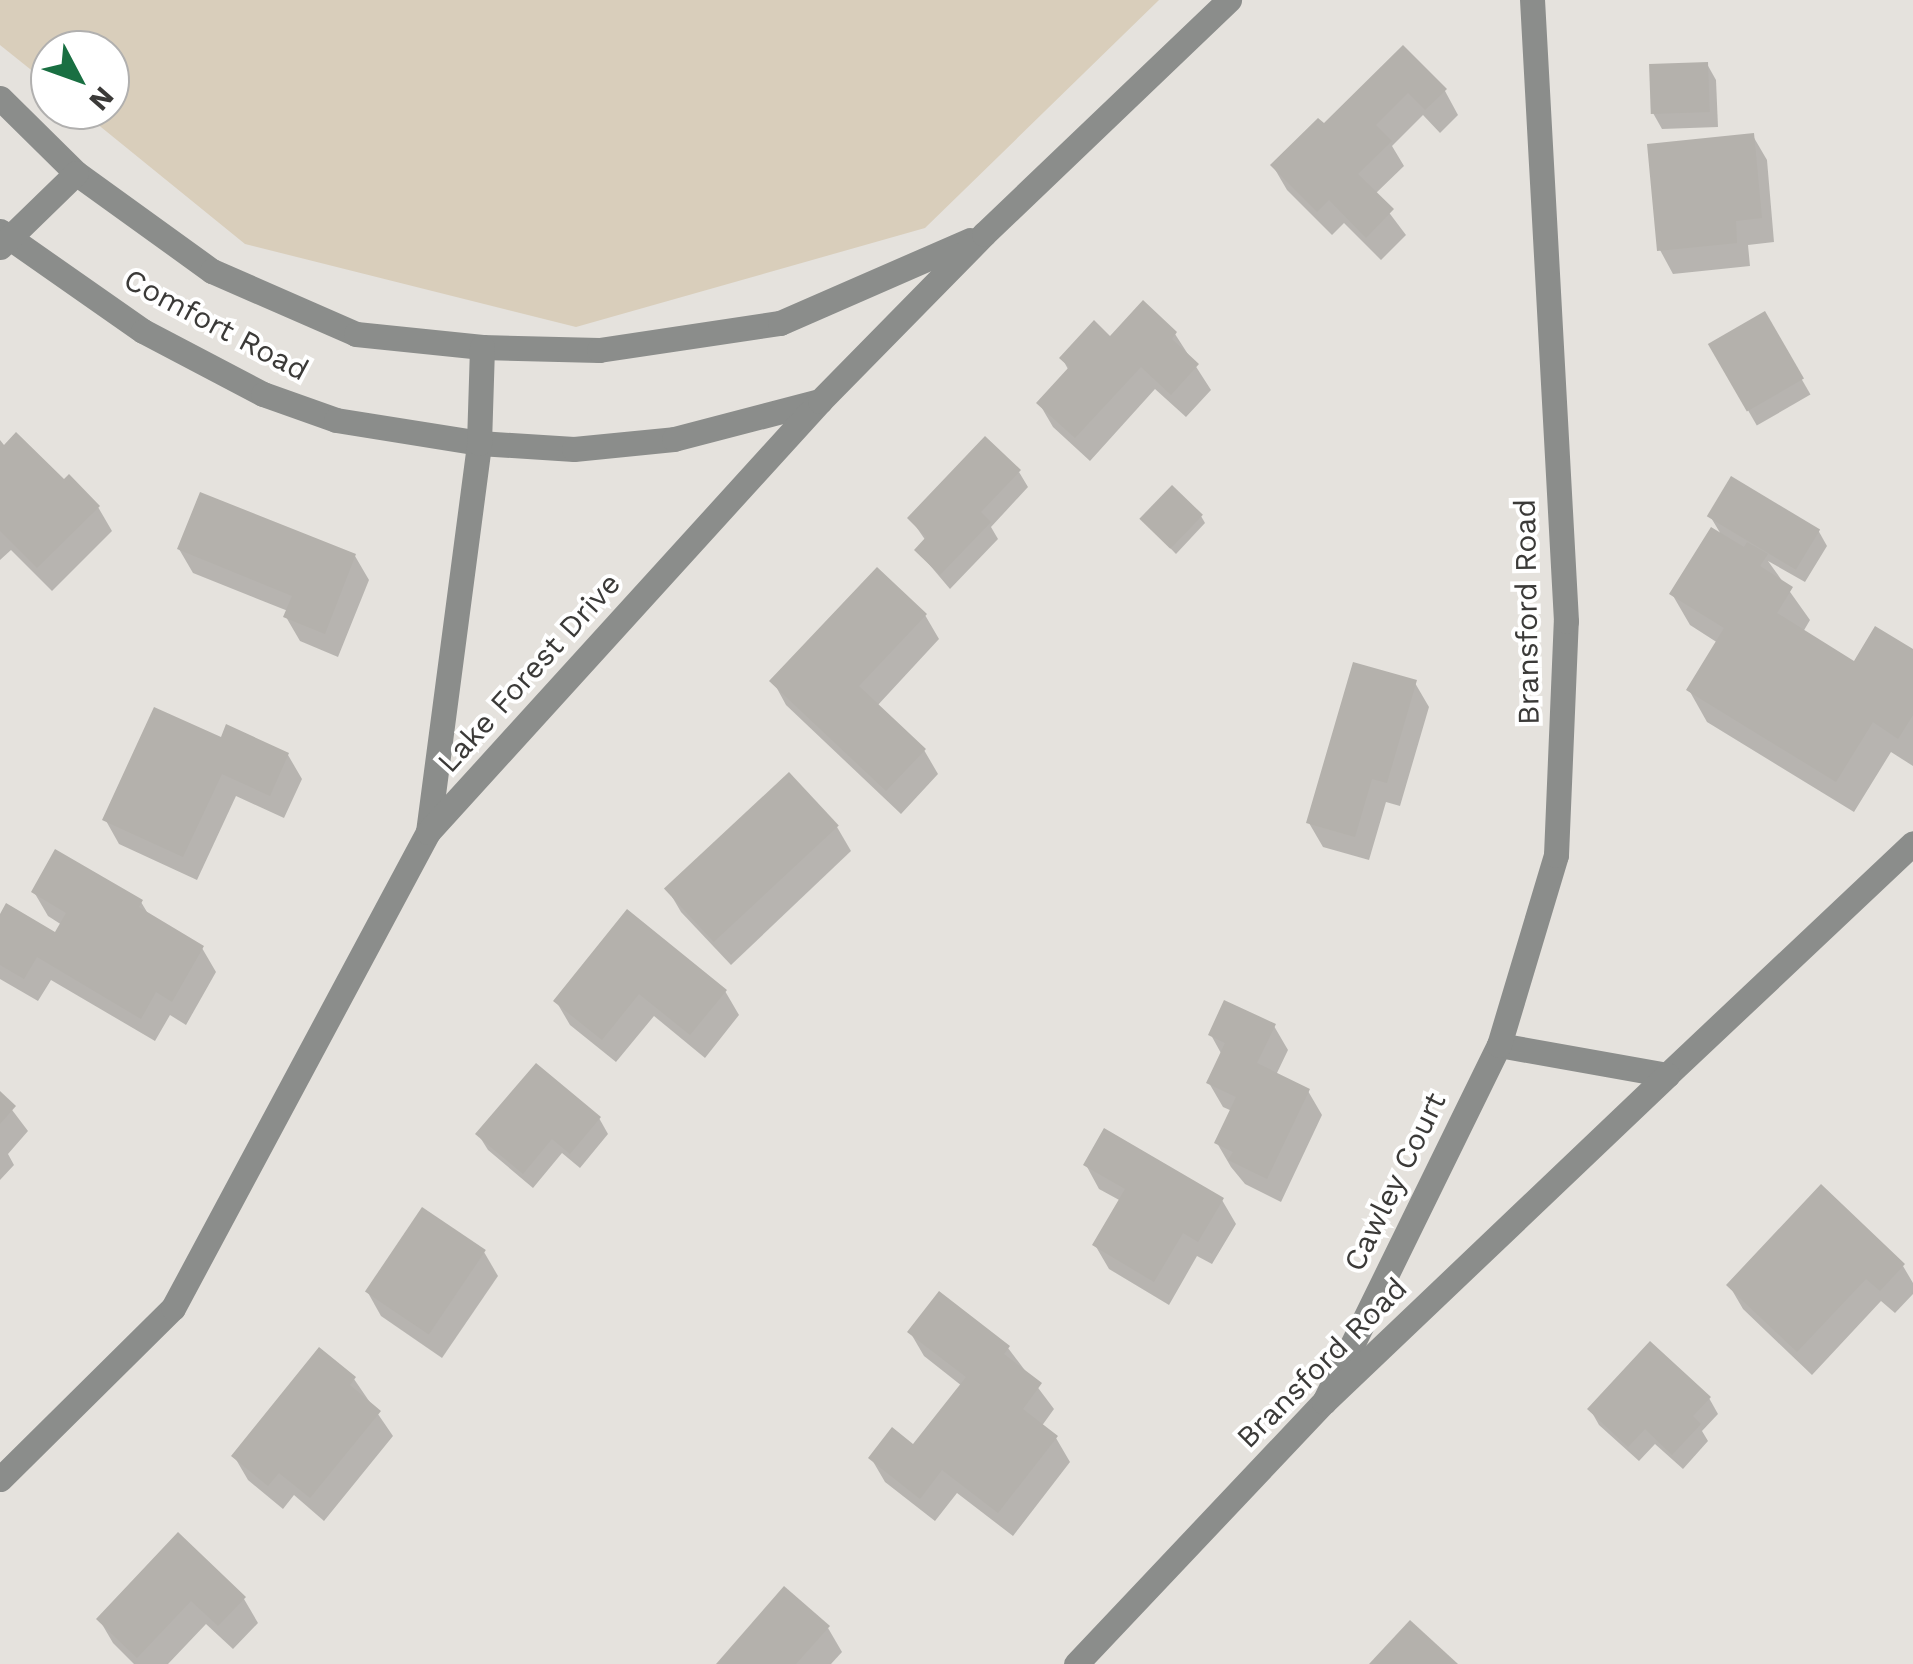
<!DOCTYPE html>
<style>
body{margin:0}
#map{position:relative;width:1913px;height:1664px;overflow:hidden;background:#e5e2dd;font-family:"Work Sans",sans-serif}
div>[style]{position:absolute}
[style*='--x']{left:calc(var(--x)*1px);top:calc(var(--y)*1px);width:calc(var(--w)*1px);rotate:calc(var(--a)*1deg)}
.green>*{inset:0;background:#d9cebb}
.shadow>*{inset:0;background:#0003;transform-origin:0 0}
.building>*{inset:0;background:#b4b1ac;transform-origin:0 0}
.minor>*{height:25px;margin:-12.5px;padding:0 12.5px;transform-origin:12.5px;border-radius:12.5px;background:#8b8d8b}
span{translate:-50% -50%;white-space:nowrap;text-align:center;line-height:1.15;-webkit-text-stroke:8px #fff;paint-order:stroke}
.street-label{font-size:30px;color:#3b3a38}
.north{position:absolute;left:30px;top:30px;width:100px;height:100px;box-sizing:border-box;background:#fff;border:2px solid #b1b0af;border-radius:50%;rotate:131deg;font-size:28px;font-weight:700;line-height:40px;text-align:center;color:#3b3a38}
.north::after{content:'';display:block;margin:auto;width:35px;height:45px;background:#196f42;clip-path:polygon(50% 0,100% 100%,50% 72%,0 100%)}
</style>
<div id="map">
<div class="green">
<i style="clip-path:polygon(0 0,1159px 0,925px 228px,576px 327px,245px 244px,80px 110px,110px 110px,110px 50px,50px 50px,50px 85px,0 45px)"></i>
</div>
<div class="shadow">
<i style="clip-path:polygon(1403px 48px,1445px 91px,1458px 115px,1440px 133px,1423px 115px,1392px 146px,1404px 166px,1375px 194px,1406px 235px,1381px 260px,1344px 223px,1332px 235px,1287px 190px,1273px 166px,1324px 127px)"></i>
<i style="clip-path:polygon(1707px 64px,1716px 80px,1718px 127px,1662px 129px,1653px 113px)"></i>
<i style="clip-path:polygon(1753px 136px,1767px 160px,1774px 242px,1748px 245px,1750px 266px,1673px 274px,1660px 250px)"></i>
<i style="left:1764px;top:314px;width:93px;height:62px;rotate:60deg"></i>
<i style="clip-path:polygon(1175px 334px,1211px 390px,1186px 417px,1155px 389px,1090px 461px,1053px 427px,1039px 403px,1069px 371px,1062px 358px,1110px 339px)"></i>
<i style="clip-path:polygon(0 444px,98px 507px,112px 531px,52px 591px,11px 550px,0 560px)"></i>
<i style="clip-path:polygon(1019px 472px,1028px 487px,991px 527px,998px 539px,950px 589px,917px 550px,926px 541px,910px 518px)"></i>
<i style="clip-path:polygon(1201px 516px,1205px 523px,1176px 554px,1143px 520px)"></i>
<i style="clip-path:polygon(1710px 516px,1818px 530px,1827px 546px,1805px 582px,1768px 561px,1810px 620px,1803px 632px,1855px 664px,1913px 652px,1913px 766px,1891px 752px,1854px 812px,1707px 722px,1689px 690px,1718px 643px,1690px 625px,1672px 594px,1722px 536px)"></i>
<i style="clip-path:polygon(179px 549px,355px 556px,369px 580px,338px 657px,300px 641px,286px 617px,288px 611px,193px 573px)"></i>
<i style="clip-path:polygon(925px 615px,939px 639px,877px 706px,924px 750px,938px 774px,901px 814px,786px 705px,773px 681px)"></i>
<i style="clip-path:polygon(1415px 683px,1429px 707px,1400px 806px,1386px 802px,1369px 860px,1323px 847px,1309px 823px)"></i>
<i style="clip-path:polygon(222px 740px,288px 755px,302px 779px,284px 818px,236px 796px,197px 880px,119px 844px,105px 819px)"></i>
<i style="clip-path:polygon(789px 776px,837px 827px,851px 851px,731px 965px,681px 912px,667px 888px)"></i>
<i style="clip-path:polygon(34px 892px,141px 902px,150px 917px,202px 948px,216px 972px,186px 1025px,170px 1015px,155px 1041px,51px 980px,38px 1001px,0 979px,0 919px,56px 935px,62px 925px,48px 916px)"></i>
<i style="clip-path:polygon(628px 913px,725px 991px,739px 1015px,705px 1058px,654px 1016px,616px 1062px,570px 1025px,556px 1001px)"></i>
<i style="clip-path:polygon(1274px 1026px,1288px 1050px,1276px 1075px,1308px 1091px,1322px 1115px,1281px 1202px,1245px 1184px,1231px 1167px,1217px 1143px,1232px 1111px,1223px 1107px,1209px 1083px,1222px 1055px,1211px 1035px)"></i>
<i style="clip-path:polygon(0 1094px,28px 1131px,8px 1154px,14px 1165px,0 1180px)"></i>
<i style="clip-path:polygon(599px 1118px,608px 1134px,580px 1168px,562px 1153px,533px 1188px,488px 1150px,478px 1134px)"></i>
<i style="clip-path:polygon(1086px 1165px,1222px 1200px,1236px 1224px,1212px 1264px,1197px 1256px,1169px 1305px,1109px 1269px,1095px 1245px,1121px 1201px,1099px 1189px)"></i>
<i style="clip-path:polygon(484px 1252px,498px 1276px,442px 1358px,381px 1316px,367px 1291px)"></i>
<i style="clip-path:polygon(1903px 1266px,1913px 1283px,1913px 1294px,1895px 1313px,1881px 1301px,1812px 1375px,1743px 1309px,1729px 1285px)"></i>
<i style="clip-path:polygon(910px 1332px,1008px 1348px,1054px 1409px,1041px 1427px,1056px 1438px,1070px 1462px,1013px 1536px,957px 1493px,935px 1521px,885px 1482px,871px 1458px,913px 1447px,962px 1386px,924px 1356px)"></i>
<i style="clip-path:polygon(354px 1379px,393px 1436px,324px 1521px,294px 1495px,283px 1509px,248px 1480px,234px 1456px)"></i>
<i style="clip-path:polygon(1709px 1398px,1718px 1414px,1702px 1431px,1708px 1441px,1683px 1469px,1655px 1444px,1639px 1461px,1599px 1425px,1590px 1409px)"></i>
<i style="clip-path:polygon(178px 1536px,244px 1599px,258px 1623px,233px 1649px,206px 1624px,168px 1664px,134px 1664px,113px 1643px,99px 1619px)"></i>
<i style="clip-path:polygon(828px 1628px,842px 1652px,831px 1664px,719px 1664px)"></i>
</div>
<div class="building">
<i style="clip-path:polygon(1403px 45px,1447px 89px,1425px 110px,1408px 93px,1376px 125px,1392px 141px,1358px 174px,1394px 209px,1366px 238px,1329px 200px,1317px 212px,1270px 165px,1318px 118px,1324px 123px)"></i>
<i style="left:1708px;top:62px;width:50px;height:59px;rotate:88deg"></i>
<i style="clip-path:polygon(1754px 133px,1762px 218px,1736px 221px,1737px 243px,1657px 251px,1647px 144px)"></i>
<i style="clip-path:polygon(1143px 300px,1177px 332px,1172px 339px,1199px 364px,1171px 395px,1141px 367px,1075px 438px,1036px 403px,1069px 367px,1059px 358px,1094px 320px,1110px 336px)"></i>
<i style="left:1765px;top:311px;width:78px;height:66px;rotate:60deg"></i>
<i style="clip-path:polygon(16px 432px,64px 479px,69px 474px,100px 506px,37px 568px,0 531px,0 440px,4px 445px)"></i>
<i style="clip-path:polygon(985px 436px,1021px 470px,981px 512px,991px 522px,940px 575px,914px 550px,926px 537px,907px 518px)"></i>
<i style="left:1731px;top:476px;width:104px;height:47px;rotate:31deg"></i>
<i style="left:1172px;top:485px;width:43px;height:47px;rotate:44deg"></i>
<i style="clip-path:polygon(200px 492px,356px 554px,325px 634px,283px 617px,292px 596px,177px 549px)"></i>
<i style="clip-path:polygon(1711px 527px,1744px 547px,1747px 542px,1768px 554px,1760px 566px,1793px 587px,1777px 613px,1854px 661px,1875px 626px,1913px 649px,1913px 715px,1898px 739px,1873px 722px,1836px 782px,1686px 690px,1724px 628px,1669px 594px)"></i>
<i style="clip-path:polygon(877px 567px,927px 614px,859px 686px,926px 749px,886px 791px,769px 681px)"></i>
<i style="clip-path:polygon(1353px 662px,1417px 680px,1387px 783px,1372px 779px,1355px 837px,1306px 823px)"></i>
<i style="clip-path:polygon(154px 707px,221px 737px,226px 724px,289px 753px,270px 796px,222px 774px,183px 857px,102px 820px)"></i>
<i style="left:789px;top:772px;width:73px;height:171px;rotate:47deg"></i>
<i style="clip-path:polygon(55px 849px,143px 900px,139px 907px,204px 946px,172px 1002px,156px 992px,141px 1019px,37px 957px,24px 979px,0 965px,0 914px,6px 903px,55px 932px,66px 913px,31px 892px)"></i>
<i style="clip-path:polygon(627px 909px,727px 990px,690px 1035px,639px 994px,602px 1040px,553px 1001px)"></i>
<i style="clip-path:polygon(1224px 1000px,1276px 1024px,1257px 1063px,1310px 1089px,1267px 1179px,1228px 1160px,1233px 1152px,1214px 1143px,1236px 1097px,1206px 1083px,1225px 1043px,1208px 1035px)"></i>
<i style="clip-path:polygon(536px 1063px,601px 1117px,570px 1154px,552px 1139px,523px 1174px,475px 1134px)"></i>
<i style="clip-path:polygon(0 1091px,16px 1106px,0 1124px)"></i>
<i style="clip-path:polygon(1104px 1128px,1224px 1198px,1198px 1242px,1183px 1233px,1154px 1282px,1092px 1245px,1125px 1189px,1083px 1165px)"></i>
<i style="clip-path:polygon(1821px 1184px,1905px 1264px,1880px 1291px,1866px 1279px,1797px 1352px,1726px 1285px)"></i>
<i style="left:422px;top:1207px;width:77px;height:102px;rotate:34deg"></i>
<i style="clip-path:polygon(939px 1291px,1010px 1346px,1004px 1354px,1042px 1383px,1023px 1409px,1058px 1436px,998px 1513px,942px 1470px,920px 1499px,868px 1458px,892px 1427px,913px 1444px,966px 1377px,907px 1332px)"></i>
<i style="clip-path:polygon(1650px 1341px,1711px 1397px,1693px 1416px,1701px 1424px,1672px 1455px,1645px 1429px,1628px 1447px,1587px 1409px)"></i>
<i style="clip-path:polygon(319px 1347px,356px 1377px,350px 1385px,381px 1411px,310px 1498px,279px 1473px,268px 1486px,231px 1456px)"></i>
<i style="clip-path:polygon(178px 1532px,246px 1597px,218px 1626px,191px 1601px,137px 1658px,96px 1619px)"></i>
<i style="clip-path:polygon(784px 1586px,830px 1626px,796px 1664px,716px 1664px)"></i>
<i style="clip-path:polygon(1410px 1620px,1458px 1664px,1369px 1664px)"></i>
</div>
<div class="minor">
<i style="--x:0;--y:98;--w:107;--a:44.6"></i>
<i style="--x:76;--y:173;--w:168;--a:35.8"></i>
<i style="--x:212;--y:271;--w:157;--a:23.6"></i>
<i style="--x:356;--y:334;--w:127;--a:5.9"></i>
<i style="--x:482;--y:347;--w:117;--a:1.5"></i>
<i style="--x:599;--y:350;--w:183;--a:-8.5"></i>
<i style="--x:780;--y:323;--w:207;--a:-23.6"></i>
<i style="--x:0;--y:231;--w:174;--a:35"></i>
<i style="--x:143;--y:331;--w:136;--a:27.7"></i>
<i style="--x:263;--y:394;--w:77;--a:19.6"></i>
<i style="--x:336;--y:420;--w:145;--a:9.1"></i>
<i style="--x:479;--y:443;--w:95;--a:3.6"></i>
<i style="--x:574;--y:449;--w:100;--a:-5.7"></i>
<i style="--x:674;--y:439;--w:151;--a:-14.6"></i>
<i style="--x:0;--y:247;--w:106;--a:-44.2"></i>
<i style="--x:428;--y:832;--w:392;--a:-82.5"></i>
<i style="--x:479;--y:443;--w:96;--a:-88.2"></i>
<i style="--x:1499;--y:1045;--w:171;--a:10.1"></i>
<i style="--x:1667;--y:1075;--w:338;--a:-43.3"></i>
<i style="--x:1324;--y:1402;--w:398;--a:-63.9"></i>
<i style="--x:1499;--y:1045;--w:198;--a:-73.3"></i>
<i style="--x:1556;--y:855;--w:234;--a:-87.6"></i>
<i style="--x:1566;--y:621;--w:622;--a:-93.13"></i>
<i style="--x:0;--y:1479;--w:243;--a:-44.7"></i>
<i style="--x:173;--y:1308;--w:540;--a:-61.82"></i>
<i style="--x:428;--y:832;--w:583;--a:-47.71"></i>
<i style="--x:820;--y:401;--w:234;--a:-45.5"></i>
<i style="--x:984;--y:234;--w:339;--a:-43.7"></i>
<i style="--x:1076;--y:1664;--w:361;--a:-46.6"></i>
<i style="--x:1324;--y:1402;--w:474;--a:-43.6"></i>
</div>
<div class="street-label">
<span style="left:216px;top:325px;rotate:28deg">Comfort Road</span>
<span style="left:1527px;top:612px;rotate:-91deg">Bransford Road</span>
<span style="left:529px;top:673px;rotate:-48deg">Lake Forest Drive</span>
<span style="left:1395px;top:1182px;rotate:-64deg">Cawley Court</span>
<span style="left:1322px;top:1363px;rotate:-45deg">Bransford Road</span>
</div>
<div class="north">N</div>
</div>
